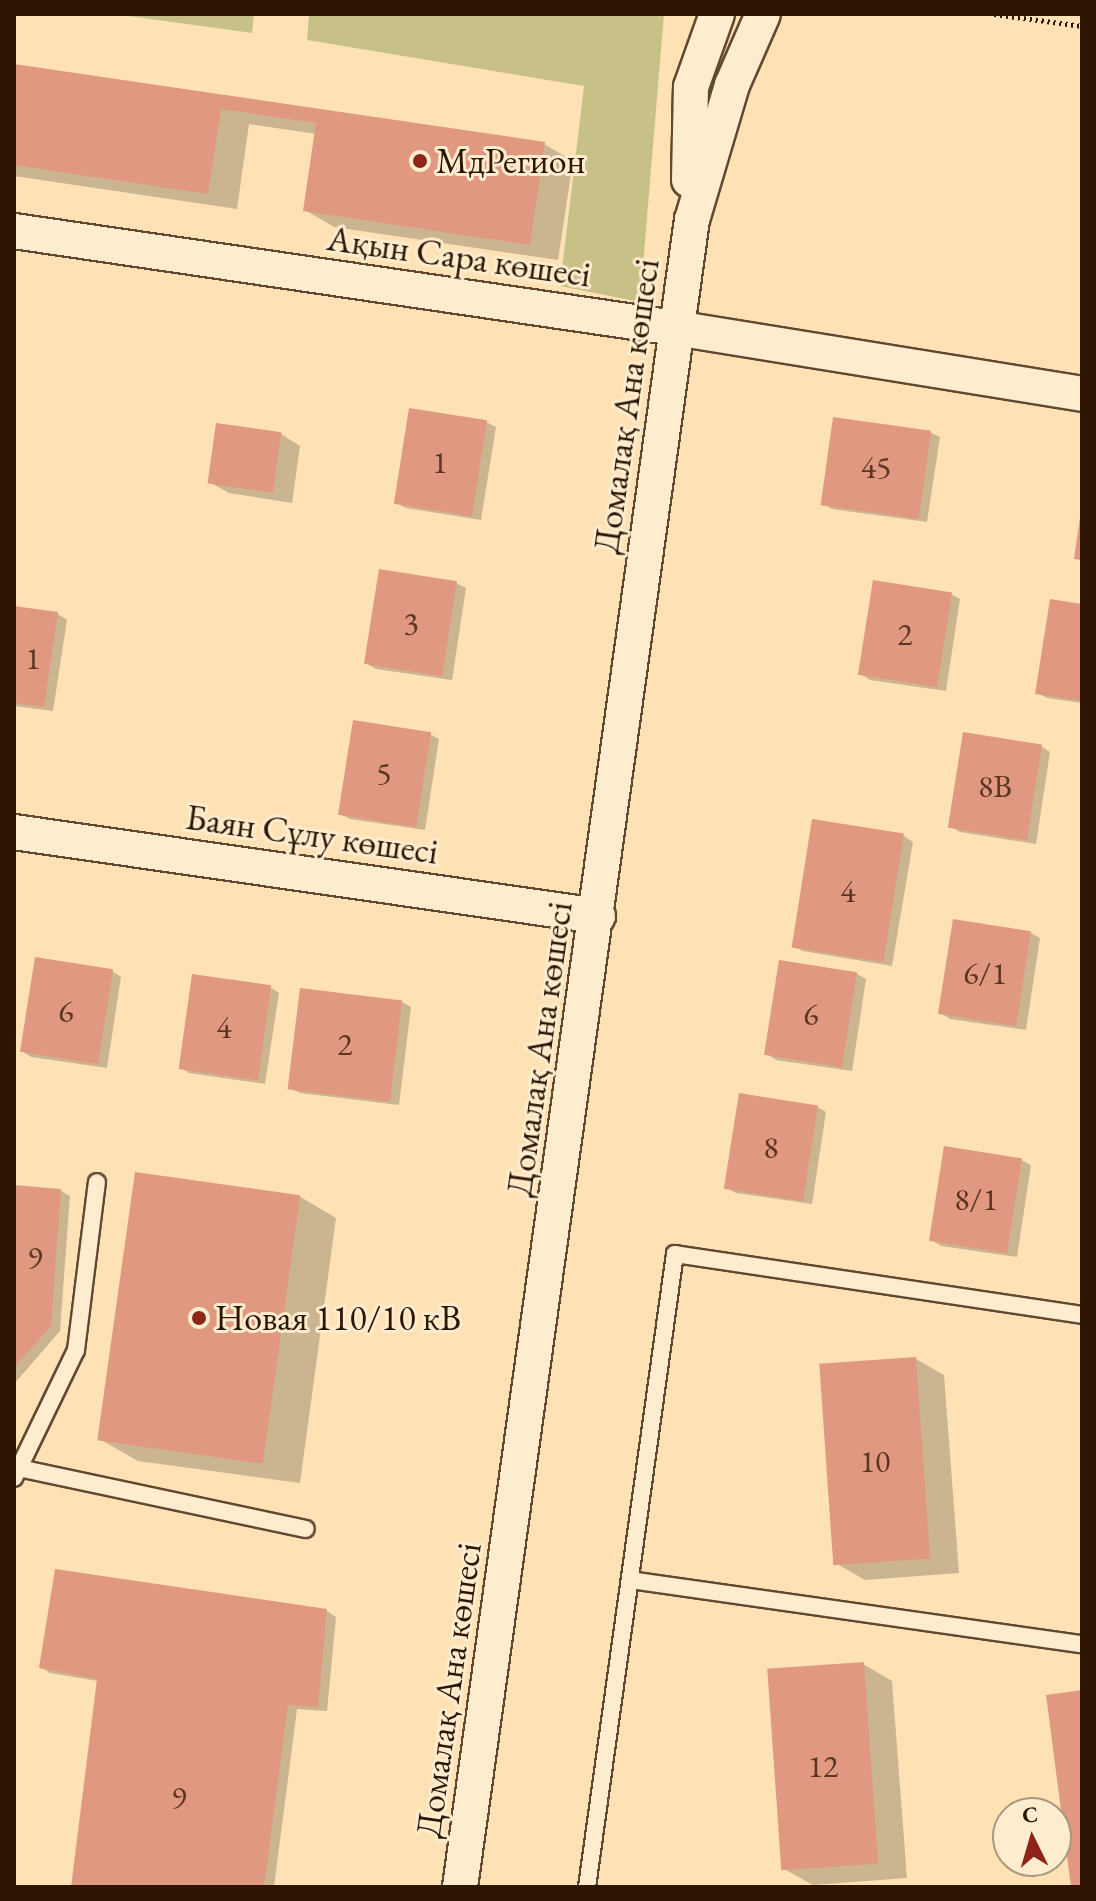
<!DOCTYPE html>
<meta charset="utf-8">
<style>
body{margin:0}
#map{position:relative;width:1096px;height:1901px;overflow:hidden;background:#fee2b5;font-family:"EB Garamond",serif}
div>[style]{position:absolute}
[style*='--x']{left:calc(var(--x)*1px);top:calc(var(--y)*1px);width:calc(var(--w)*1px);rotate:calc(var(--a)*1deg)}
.green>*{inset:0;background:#c7c188}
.shadow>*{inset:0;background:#0003}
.building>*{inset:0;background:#e09980;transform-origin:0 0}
.path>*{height:5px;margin-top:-2.5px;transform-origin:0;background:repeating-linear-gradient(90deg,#2e1504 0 2px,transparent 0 6px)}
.roads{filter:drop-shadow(2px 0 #624830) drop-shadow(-2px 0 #624830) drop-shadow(0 2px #624830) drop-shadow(0 -2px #624830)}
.lane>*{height:16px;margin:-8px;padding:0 8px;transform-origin:8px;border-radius:8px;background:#feeccf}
.street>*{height:34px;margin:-17px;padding:0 17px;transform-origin:17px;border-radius:17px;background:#feeccf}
.dots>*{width:22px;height:22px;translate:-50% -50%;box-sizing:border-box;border:4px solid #feeccf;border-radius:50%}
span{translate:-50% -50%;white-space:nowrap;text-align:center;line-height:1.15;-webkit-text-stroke:6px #feeccf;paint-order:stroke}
.number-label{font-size:32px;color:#5a3623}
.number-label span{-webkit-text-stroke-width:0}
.poi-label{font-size:36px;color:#2e1504}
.left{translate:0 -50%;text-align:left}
.street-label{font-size:36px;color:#2e1504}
.frame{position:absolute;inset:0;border:16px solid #2e1504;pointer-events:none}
.north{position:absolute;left:992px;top:1797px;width:80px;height:80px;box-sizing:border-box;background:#feeccf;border:2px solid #ab967e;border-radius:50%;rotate:355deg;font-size:22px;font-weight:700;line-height:32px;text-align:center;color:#2e1504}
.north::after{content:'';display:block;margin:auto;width:28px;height:36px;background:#8f2418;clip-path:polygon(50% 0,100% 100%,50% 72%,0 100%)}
</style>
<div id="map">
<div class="green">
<i style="clip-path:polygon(114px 14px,254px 14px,252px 33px)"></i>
<i style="clip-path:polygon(309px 14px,664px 14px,640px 302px,560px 286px,584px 86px,307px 40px)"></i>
</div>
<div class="shadow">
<i style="clip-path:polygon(14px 66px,544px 144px,573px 161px,558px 260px,334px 227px,305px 210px,316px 134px,249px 124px,237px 209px,14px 176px)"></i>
<i style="clip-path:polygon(486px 422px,496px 427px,481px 520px,406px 508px,396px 503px)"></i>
<i style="clip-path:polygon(218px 425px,281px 434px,300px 446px,292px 503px,229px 493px,209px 482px)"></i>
<i style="clip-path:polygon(930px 432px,940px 437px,927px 522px,832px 509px,823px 504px)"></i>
<i style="clip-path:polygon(456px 583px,466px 588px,452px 680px,376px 669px,366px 663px)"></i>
<i style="clip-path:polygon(951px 594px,960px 599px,946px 691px,870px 680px,861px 674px)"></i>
<i style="clip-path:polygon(1082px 606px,1082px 703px,1047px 698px,1038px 693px)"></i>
<i style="clip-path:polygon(14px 608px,58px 614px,67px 620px,53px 711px,14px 706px)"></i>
<i style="clip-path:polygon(430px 734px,439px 739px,425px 830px,350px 819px,340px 814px)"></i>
<i style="clip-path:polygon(1041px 746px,1050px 752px,1036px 844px,960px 832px,951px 827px)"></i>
<i style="clip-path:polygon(904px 836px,913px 842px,892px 966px,803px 951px,793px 946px)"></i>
<i style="clip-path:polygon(1031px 933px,1040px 938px,1026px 1030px,950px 1019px,941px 1013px)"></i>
<i style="clip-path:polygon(781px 963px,857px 974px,866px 979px,852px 1071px,776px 1060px,767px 1054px)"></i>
<i style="clip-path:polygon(112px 971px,121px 977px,107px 1068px,31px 1057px,22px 1051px)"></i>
<i style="clip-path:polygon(270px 987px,279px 993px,265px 1084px,189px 1073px,180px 1067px)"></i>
<i style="clip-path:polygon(402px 1002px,411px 1007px,399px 1105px,300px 1093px,290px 1088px)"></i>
<i style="clip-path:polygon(817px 1107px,826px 1112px,812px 1204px,736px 1193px,727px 1188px)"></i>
<i style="clip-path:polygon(1021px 1160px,1031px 1165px,1017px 1257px,941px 1246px,932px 1240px)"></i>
<i style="clip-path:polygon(14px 1187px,61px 1191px,70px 1196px,60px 1331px,14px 1384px)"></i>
<i style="clip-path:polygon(299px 1196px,336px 1218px,300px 1483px,138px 1461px,101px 1440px)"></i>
<i style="clip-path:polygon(916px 1359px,944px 1375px,959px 1573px,865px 1580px,837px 1564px)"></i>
<i style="clip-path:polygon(327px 1611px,336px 1617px,327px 1711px,297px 1709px,274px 1887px,73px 1887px,98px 1681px,50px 1673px,41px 1667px)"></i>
<i style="clip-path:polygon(863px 1664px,892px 1681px,907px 1878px,813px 1885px,784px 1869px)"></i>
</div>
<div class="building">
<i style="clip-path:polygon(14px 64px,545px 142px,530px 245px,303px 211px,316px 123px,221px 109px,208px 194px,14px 165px)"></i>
<i style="left:409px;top:408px;width:79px;height:97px;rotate:9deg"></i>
<i style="left:833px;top:417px;width:99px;height:89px;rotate:8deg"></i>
<i style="left:216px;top:423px;width:66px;height:61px;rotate:8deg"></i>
<i style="clip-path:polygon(1080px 517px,1082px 517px,1082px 560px,1074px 559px)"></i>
<i style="left:379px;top:569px;width:79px;height:96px;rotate:9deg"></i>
<i style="left:873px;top:580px;width:80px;height:96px;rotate:9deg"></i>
<i style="clip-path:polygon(1050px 599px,1082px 604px,1082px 701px,1035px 694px)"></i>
<i style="clip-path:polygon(14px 606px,58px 612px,44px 707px,14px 703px)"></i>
<i style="left:353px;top:720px;width:79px;height:96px;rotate:9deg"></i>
<i style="left:963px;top:732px;width:80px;height:97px;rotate:9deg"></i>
<i style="left:812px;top:819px;width:93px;height:130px;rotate:9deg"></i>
<i style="left:953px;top:919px;width:79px;height:96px;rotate:9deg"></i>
<i style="left:35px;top:957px;width:79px;height:96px;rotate:9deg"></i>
<i style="left:779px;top:960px;width:79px;height:96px;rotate:9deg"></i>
<i style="left:192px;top:974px;width:80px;height:96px;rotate:8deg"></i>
<i style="left:300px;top:988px;width:103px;height:102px;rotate:7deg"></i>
<i style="left:739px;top:1093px;width:80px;height:97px;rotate:9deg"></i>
<i style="left:944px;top:1146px;width:79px;height:96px;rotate:9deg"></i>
<i style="left:135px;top:1172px;width:167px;height:271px;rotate:8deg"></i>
<i style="clip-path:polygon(14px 1185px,61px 1189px,51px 1326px,14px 1368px)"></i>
<i style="left:916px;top:1357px;width:202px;height:97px;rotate:86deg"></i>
<i style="clip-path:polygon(55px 1569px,327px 1609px,318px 1707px,288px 1705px,264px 1887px,71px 1887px,97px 1679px,39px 1668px)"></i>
<i style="left:864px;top:1662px;width:202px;height:97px;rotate:86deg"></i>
<i style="clip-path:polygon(1082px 1690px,1082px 1887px,1071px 1887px,1046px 1695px)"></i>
</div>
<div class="path">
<i style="--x:994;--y:14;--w:89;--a:7.8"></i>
</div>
<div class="roads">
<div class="lane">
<i style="--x:19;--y:1468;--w:131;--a:-64.2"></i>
<i style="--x:76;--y:1350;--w:169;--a:-82.9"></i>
<i style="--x:14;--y:1478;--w:11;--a:-63"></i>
<i style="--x:19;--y:1468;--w:293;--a:12"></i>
<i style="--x:630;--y:1580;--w:457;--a:8.1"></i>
<i style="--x:587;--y:1887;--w:639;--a:-82.09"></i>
<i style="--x:675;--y:1254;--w:412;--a:8.5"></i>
</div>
<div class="street">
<i style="--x:689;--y:180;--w:93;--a:-88.8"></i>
<i style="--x:691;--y:87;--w:77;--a:-70.4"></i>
<i style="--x:14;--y:231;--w:668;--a:8.35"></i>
<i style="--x:675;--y:328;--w:412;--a:9.2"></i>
<i style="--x:14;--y:832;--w:590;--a:8.19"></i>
<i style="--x:460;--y:1887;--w:1683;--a:-82.08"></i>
<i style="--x:692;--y:220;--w:141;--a:-73.5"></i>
<i style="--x:732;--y:85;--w:77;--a:-66.4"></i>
</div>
</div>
<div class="dots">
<i style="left:420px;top:161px;background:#8f2418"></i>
<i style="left:199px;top:1318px;background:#8f2418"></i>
</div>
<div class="number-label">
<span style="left:440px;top:462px">1</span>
<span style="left:876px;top:467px">45</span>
<span style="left:411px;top:623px">3</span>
<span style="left:905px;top:634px">2</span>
<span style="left:33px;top:658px">1</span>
<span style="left:384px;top:773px">5</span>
<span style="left:995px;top:786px">8В</span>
<span style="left:848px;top:891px">4</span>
<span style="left:985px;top:973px">6/1</span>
<span style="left:66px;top:1011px">6</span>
<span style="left:811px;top:1014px">6</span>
<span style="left:224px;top:1027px">4</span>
<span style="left:345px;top:1044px">2</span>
<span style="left:771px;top:1147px">8</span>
<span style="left:976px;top:1199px">8/1</span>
<span style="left:35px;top:1257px">9</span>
<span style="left:875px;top:1461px">10</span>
<span style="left:823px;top:1766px">12</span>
<span style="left:179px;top:1797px">9</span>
</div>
<div class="poi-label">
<span class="left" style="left:436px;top:161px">МдРегион</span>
<span class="left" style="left:215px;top:1318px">Новая 110/10 кВ</span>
</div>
<div class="street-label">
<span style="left:459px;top:256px;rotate:8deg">Ақын Сара көшесі</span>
<span style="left:626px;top:406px;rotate:-82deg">Домалақ Ана көшесі</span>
<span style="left:312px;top:834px;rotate:8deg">Баян Сұлу көшесі</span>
<span style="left:539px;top:1049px;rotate:-82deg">Домалақ Ана көшесі</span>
<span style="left:448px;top:1690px;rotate:-82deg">Домалақ Ана көшесі</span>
</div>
<div class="frame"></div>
<div class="north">С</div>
</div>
